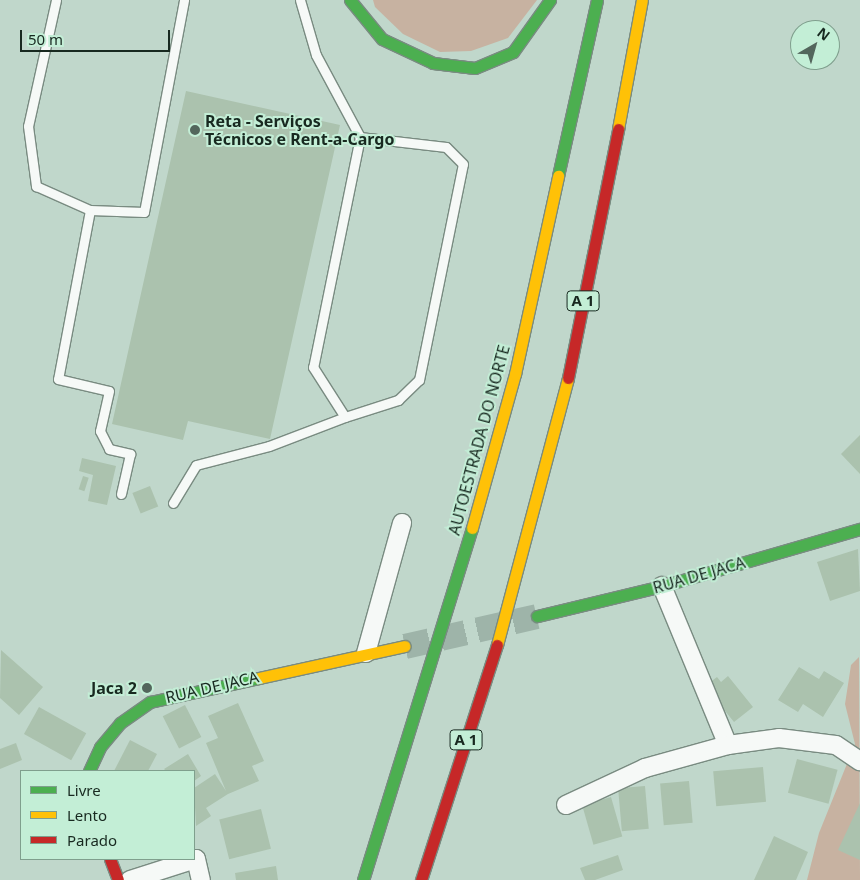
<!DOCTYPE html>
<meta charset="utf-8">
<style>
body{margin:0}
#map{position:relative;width:860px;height:880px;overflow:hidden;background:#c0d7cb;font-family:"Noto Sans",sans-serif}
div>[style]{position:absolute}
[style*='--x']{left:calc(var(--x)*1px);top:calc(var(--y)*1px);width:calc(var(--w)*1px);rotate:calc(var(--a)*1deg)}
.green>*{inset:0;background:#c7b2a1}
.building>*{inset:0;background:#abc2ae;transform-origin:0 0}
.secondary-tunnel>*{height:25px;margin-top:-12.5px;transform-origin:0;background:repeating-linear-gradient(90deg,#9eb4a9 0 25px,transparent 0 37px)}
.roads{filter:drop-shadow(1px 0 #798b81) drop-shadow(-1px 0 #798b81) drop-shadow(0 1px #798b81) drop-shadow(0 -1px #798b81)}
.lane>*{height:9px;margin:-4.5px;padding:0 4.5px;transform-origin:4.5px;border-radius:4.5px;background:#f6f9f7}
.street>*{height:18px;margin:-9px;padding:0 9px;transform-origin:9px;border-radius:9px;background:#f6f9f7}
.fast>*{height:11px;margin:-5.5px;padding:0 5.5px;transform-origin:5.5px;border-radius:5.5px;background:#4caf50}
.slow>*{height:11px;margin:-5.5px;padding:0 5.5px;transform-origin:5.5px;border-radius:5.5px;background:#ffc107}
.jam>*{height:11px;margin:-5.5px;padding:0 5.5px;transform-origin:5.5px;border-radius:5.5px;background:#c62828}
.dots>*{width:14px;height:14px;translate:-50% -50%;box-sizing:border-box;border:2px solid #c3eed6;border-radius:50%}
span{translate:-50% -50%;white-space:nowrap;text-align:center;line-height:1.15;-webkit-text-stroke:4px #c3eed6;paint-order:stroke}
.shield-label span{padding:1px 4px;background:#c3eed6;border:1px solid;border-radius:4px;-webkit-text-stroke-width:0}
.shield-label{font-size:15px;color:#182920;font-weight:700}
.poi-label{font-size:16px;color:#182920;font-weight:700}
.left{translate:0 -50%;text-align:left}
.right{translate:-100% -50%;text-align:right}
.street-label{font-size:16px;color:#182920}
.legend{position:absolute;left:20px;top:770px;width:175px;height:90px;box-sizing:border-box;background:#c3eed6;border:1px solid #7f9f8d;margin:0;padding:6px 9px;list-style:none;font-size:15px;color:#182920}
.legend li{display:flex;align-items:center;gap:10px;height:25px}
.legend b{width:25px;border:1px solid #7f9f8d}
.north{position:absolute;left:790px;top:20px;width:50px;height:50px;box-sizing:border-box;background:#c3eed6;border:1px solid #7f9f8d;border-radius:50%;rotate:38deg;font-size:14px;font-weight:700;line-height:20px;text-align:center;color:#182920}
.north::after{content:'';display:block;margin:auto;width:18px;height:22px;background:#53665c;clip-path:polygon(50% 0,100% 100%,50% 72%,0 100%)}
.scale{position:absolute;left:20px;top:30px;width:150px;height:22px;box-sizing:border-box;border:2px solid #182920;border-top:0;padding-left:6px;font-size:15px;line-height:18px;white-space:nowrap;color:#182920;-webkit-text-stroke:4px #c3eed6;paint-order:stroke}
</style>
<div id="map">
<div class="green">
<i style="clip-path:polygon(373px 0,537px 0,508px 38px,471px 51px,440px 52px,403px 34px,375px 7px)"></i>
<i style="clip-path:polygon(859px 657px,860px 880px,807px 880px,819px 833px,855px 744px,845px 704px,851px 665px)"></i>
</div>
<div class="building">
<i style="clip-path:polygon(186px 91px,340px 125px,270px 439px,188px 421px,183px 440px,112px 424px)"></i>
<i style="clip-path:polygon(860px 435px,860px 474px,841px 454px)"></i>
<i style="clip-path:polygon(82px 458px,116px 466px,107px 505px,88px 501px,93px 475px,79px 471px)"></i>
<i style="left:83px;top:476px;width:6px;height:14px;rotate:18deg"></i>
<i style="left:150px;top:486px;width:22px;height:19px;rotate:68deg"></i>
<i style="clip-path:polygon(858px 549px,860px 591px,830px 601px,817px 562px)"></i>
<i style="clip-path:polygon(1px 650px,43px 687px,19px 715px,0 698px)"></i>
<i style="clip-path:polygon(799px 667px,819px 679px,824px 671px,844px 683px,823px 717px,803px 704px,798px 712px,778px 700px)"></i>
<i style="clip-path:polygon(728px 676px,753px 707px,734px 722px,705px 686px,717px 677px,721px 682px)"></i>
<i style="clip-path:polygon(238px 703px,264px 761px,252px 766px,259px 781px,228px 794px,206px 808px,211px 816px,196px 826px,194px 788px,215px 774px,226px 791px,206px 743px,218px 738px,208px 716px)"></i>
<i style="left:185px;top:705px;width:36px;height:25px;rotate:63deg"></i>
<i style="left:39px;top:707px;width:54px;height:31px;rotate:29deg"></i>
<i style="clip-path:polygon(130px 740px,157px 754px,148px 771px,114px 771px)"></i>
<i style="clip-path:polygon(16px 743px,22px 760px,0 769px,0 749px)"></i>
<i style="clip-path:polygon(188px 754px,201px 776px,194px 781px,194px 771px,166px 771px,164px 769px)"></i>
<i style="left:797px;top:759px;width:42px;height:35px;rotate:15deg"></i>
<i style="left:763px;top:767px;width:35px;height:50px;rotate:85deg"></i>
<i style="left:689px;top:781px;width:42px;height:29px;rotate:85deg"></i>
<i style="left:645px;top:786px;width:43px;height:27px;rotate:85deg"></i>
<i style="left:611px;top:797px;width:41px;height:30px;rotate:74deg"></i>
<i style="clip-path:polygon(860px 803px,860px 860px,838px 850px)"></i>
<i style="left:261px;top:809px;width:41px;height:43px;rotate:76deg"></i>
<i style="clip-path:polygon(774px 836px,808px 852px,796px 880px,754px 880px)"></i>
<i style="clip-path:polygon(618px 855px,623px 870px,595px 880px,585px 880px,580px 868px)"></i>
<i style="clip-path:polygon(276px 866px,278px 880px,236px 880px,235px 873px)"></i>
</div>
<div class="secondary-tunnel">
<i style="--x:405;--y:646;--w:135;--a:-12.8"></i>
</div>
<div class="roads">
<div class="lane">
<i style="--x:56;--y:0;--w:129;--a:102.5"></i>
<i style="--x:28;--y:126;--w:61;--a:82.4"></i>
<i style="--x:36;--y:186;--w:59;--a:24"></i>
<i style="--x:90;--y:210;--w:172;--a:100.7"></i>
<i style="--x:58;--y:379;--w:52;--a:13.2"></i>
<i style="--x:109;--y:391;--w:41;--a:102.7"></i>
<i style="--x:100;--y:431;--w:20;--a:63"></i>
<i style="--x:109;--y:449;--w:22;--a:13"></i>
<i style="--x:130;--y:454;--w:41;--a:102.7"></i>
<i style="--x:300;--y:0;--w:57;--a:73.8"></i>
<i style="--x:316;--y:55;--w:93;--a:61.8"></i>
<i style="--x:360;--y:137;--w:235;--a:101.5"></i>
<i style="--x:313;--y:367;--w:59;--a:57.4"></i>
<i style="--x:90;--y:210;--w:54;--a:2.1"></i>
<i style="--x:144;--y:212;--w:216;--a:-79.3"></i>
<i style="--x:173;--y:503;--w:44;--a:-58.8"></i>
<i style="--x:196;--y:465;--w:75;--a:-14.6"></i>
<i style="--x:269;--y:446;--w:81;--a:-20.9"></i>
<i style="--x:345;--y:417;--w:56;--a:-17.8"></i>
<i style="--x:398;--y:400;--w:29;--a:-44"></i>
<i style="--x:419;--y:380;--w:220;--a:-78.5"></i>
<i style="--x:463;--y:164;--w:24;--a:-135"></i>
<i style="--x:446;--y:147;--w:87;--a:-173.4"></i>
</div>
<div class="street">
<i style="--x:662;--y:586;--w:172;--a:67.5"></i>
<i style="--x:366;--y:653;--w:135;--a:-74.5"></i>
<i style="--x:566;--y:805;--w:87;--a:-25.1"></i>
<i style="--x:645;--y:768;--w:86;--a:-15.5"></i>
<i style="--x:728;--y:745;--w:51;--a:-7.8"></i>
<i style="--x:779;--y:738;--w:57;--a:7"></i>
<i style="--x:836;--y:745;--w:29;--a:34"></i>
<i style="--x:130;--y:880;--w:69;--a:-17.7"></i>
<i style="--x:196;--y:859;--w:22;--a:77"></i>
</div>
<div class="fast">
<i style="--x:350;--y:0;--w:50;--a:50.6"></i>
<i style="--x:382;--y:39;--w:56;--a:25.2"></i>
<i style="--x:433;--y:63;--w:42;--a:6.8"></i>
<i style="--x:475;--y:68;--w:41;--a:-22.8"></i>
<i style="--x:513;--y:52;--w:64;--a:-54.6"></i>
<i style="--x:558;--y:176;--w:180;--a:-77.5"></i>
<i style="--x:537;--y:616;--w:129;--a:-13.5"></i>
<i style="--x:662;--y:586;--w:206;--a:-16.1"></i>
<i style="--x:89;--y:771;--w:26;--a:-65"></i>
<i style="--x:100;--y:747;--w:31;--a:-50"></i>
<i style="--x:120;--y:723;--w:37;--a:-35"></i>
<i style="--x:150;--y:702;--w:112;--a:-12.4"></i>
<i style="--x:363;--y:880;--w:368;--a:-72.8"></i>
</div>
<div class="slow">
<i style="--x:618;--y:129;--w:131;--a:-79.5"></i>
<i style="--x:472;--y:528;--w:160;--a:-74.4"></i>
<i style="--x:515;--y:374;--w:203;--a:-77.7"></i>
<i style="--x:497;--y:645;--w:276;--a:-75.1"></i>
<i style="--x:259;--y:678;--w:149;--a:-12.4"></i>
</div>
<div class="jam">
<i style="--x:568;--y:378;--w:254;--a:-78.6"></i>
<i style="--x:110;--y:859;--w:22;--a:69"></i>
<i style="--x:421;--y:880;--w:247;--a:-72.1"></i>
</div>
</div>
<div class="dots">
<i style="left:195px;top:130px;background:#53665c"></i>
<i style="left:147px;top:688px;background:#53665c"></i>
</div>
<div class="shield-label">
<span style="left:583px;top:301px">A 1</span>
<span style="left:466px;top:740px">A 1</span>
</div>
<div class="poi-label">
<span class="left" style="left:205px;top:130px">Reta - Serviços<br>Técnicos e Rent-a-Cargo</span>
<span class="right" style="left:137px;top:688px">Jaca 2</span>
</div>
<div class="street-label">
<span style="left:479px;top:440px;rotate:-75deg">AUTOESTRADA DO NORTE</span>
<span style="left:699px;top:575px;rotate:-16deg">RUA DE JACA</span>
<span style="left:212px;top:687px;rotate:-13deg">RUA DE JACA</span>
</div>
<ul class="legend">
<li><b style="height:6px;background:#4caf50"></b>Livre</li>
<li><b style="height:6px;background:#ffc107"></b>Lento</li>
<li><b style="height:6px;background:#c62828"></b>Parado</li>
</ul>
<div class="north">N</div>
<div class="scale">50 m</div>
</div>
